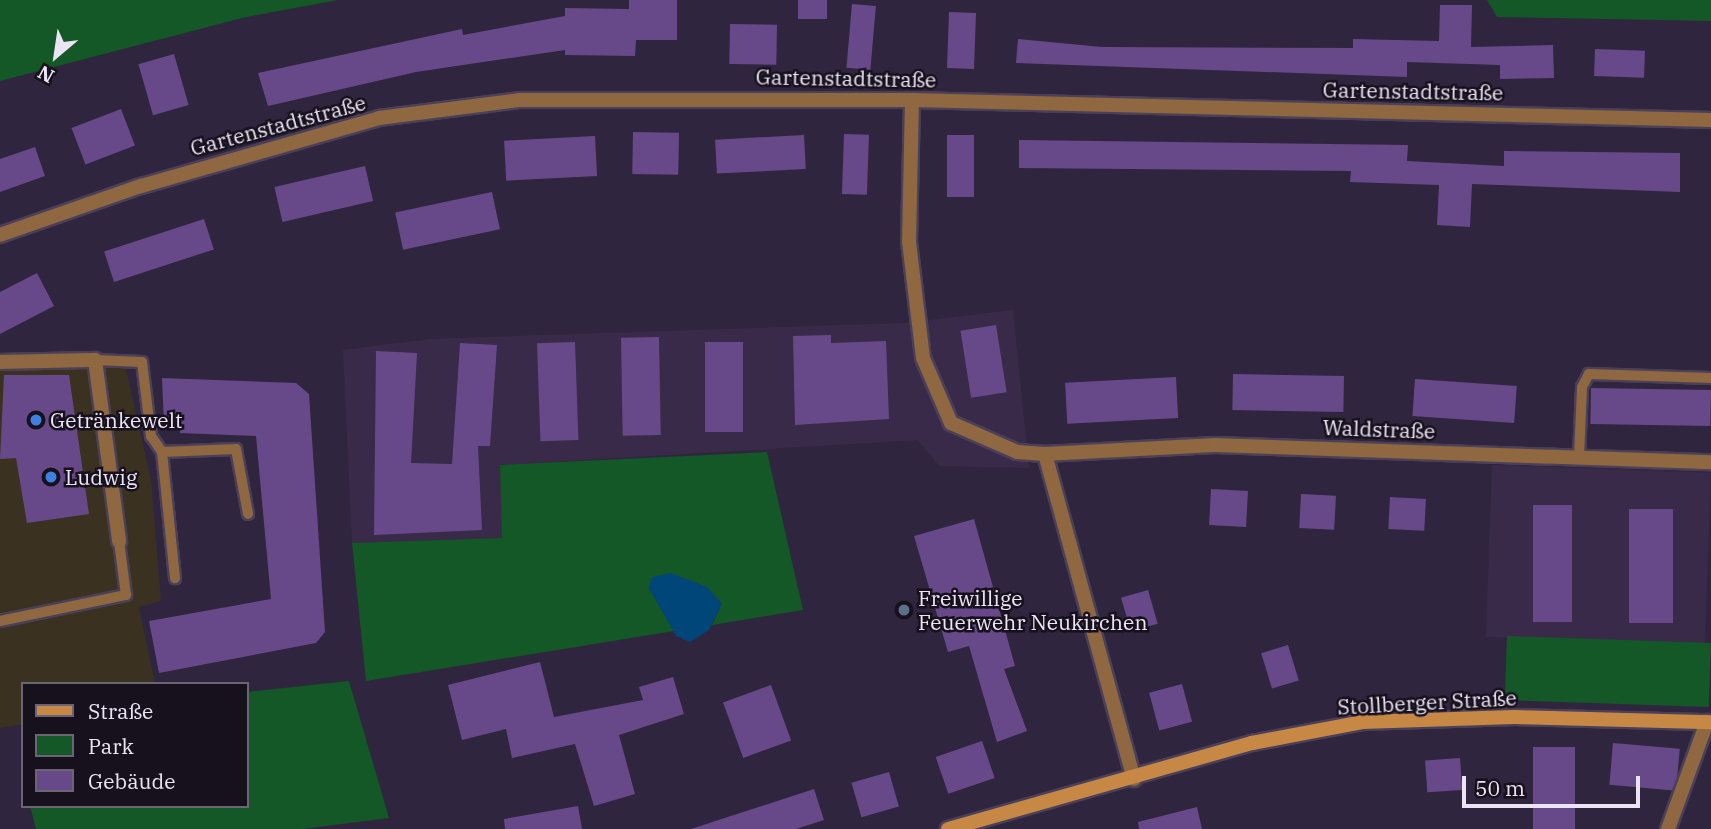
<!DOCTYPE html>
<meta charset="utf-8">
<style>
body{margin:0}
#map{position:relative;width:1711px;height:829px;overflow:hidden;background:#30253e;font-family:"IBM Plex Serif",serif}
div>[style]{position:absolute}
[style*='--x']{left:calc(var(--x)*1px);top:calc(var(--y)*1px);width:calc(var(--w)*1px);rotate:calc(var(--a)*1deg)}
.commercial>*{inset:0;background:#3a3121}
.built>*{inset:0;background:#392a4a;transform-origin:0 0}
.green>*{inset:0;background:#135826;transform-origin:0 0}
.water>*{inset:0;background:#004679}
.building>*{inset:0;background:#674989;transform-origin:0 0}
.roads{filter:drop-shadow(2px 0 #4a4058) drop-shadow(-2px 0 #4a4058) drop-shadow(0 2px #4a4058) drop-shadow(0 -2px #4a4058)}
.lane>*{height:10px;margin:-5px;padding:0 5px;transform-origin:5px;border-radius:5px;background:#8f6740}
.street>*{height:14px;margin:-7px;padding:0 7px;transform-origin:7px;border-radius:7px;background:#8f6740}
.secondary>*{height:14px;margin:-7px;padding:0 7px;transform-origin:7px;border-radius:7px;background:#c78846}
.dots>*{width:19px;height:19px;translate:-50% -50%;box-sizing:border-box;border:4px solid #16111c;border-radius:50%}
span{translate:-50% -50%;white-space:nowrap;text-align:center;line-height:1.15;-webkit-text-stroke:5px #16111c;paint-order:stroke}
.street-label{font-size:21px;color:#ebe4f5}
.poi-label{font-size:21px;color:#ebe4f5}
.left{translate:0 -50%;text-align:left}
.legend{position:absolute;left:21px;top:682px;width:228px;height:126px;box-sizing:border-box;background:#16111c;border:2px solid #6b6573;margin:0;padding:9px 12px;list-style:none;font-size:21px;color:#ebe4f5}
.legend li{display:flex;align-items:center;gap:14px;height:35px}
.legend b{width:35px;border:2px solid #6b6573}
.north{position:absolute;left:21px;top:21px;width:70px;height:70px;-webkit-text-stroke:5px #16111c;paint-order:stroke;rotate:209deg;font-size:19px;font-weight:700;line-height:28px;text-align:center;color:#ebe4f5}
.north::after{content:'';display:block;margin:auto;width:24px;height:32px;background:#ebe4f5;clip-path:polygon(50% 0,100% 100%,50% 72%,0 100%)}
.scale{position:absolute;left:1462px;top:776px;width:178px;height:32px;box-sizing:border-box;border:4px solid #ebe4f5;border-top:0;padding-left:9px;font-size:21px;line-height:24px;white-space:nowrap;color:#ebe4f5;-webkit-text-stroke:5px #16111c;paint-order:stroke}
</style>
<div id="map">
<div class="commercial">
<i style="clip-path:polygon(125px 365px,151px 480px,161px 601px,139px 607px,155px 684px,23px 684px,23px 724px,0 728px,0 370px)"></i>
</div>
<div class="built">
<i style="clip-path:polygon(1013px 310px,1029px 468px,939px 466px,918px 440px,500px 465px,503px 538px,352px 543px,343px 350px,430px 339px,904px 323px)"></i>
<i style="left:1492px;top:465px;width:219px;height:172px;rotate:2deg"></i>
</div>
<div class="green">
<i style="clip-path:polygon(0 0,338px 0,246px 17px,0 81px)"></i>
<i style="clip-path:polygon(1487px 0,1711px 0,1711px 21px,1497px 17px)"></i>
<i style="clip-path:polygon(767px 452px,803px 610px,712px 625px,722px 603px,649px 588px,674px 631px,366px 681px,352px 543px,502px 538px,500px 465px)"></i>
<i style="left:1507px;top:636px;width:204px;height:64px;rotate:2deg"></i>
<i style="clip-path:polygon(349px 681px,389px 818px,302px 829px,36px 829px,30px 806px,247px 806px,247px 692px)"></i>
</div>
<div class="water">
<i style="clip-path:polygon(671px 573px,707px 587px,722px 604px,709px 630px,690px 642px,676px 636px,649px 588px,652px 577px)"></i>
</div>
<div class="building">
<i style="clip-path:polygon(629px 0,677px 0,677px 40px,636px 40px,635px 56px,565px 55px,565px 50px,416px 72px,268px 106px,258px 73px,462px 29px,463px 35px,565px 16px,565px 8px,629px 9px)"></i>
<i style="left:798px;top:0;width:29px;height:19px"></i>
<i style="left:852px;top:4px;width:24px;height:64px;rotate:5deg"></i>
<i style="clip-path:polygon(1440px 5px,1472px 5px,1471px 47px,1553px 45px,1554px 78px,1500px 79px,1500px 65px,1407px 62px,1407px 77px,1016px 63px,1018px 39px,1102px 47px,1353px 48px,1353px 39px,1439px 41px)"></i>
<i style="left:949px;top:12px;width:27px;height:56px;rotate:2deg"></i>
<i style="left:730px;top:24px;width:47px;height:40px;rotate:1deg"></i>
<i style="left:1595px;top:49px;width:50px;height:27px;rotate:2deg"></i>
<i style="left:174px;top:54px;width:53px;height:37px;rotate:74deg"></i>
<i style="left:121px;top:109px;width:39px;height:53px;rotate:69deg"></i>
<i style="left:633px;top:132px;width:46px;height:42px;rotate:1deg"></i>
<i style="left:844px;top:134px;width:25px;height:60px;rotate:2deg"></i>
<i style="left:804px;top:135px;width:34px;height:89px;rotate:87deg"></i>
<i style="left:947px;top:135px;width:27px;height:62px"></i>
<i style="left:595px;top:136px;width:40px;height:91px;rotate:87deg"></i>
<i style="clip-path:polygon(1019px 140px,1408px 145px,1407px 161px,1504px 166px,1504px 151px,1680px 153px,1680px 192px,1472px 184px,1470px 227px,1437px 225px,1439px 185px,1350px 182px,1351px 171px,1019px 168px)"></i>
<i style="clip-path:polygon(35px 147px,45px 176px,0 192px,0 159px)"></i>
<i style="left:365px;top:166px;width:36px;height:93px;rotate:77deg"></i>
<i style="left:492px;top:192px;width:38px;height:99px;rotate:78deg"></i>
<i style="left:204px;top:219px;width:32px;height:105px;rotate:72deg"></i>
<i style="clip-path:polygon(37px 273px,54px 306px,0 334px,0 292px)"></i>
<i style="left:996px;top:325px;width:68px;height:36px;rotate:81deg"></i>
<i style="clip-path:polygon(831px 335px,831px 343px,886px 341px,889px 419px,795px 425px,793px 336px)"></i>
<i style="left:659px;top:337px;width:98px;height:38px;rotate:89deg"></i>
<i style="left:575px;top:342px;width:98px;height:38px;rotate:88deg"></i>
<i style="left:705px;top:342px;width:38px;height:90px"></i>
<i style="clip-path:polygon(460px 343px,497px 345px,490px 446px,478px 446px,482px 530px,374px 535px,376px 351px,417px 353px,411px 463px,452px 464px)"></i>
<i style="left:1233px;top:374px;width:111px;height:36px;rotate:1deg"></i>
<i style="clip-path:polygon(4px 375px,69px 375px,89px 514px,27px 523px,16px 458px,0 459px)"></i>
<i style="left:1176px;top:377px;width:41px;height:111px;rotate:87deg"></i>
<i style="clip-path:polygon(162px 378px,296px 383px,309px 394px,325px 632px,316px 643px,159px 673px,149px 621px,271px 599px,256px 436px,180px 433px,180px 425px,164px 425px)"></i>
<i style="left:1415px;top:379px;width:102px;height:37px;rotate:4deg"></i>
<i style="left:1591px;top:388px;width:120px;height:36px;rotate:1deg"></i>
<i style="left:1211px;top:489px;width:37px;height:36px;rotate:3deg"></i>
<i style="left:1301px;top:494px;width:35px;height:34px;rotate:3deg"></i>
<i style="left:1390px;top:497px;width:36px;height:32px;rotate:3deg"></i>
<i style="left:1533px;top:505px;width:39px;height:117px"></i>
<i style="left:1629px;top:509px;width:44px;height:114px"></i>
<i style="clip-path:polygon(974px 519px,1015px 666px,1004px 669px,1027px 731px,997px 742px,969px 646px,948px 652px,914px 536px)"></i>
<i style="left:1148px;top:590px;width:35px;height:28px;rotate:74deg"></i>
<i style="left:1288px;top:645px;width:37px;height:28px;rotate:73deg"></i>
<i style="clip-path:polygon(540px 662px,554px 717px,643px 700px,639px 687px,673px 677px,684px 714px,619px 735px,635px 794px,594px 806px,575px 744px,512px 758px,506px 729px,462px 740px,448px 685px)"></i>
<i style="left:1182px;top:684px;width:39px;height:34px;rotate:75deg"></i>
<i style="left:771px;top:685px;width:59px;height:51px;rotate:70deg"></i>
<i style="left:982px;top:741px;width:39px;height:49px;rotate:71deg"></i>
<i style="left:1613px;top:743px;width:67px;height:42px;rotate:5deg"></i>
<i style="left:1533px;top:747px;width:42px;height:82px"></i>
<i style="left:1460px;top:758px;width:32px;height:35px;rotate:86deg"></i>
<i style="left:889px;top:772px;width:36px;height:39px;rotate:74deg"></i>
<i style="clip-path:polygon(814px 789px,824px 820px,796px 829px,691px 829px)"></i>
<i style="clip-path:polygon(578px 806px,582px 829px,505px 829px,504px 819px)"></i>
<i style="clip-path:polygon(1197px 807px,1202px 829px,1139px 829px,1138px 822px)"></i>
</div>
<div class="roads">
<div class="lane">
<i style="--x:95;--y:360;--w:47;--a:2.4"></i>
<i style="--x:142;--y:362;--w:75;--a:83.1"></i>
<i style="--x:151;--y:436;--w:19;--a:55"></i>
<i style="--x:162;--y:452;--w:127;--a:84.1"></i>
<i style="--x:162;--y:452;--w:74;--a:-2.3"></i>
<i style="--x:236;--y:449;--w:66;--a:79.5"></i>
<i style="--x:1579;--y:457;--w:70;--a:-87.5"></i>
<i style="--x:1582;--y:387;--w:15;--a:-62"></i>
<i style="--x:1589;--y:374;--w:122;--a:1.9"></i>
<i style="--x:0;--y:621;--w:129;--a:-11.7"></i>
<i style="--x:126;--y:595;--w:54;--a:-97.4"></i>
</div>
<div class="street">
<i style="--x:912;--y:100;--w:142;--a:91.2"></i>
<i style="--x:909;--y:242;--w:117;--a:83.1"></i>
<i style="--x:923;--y:358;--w:71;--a:66.7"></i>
<i style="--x:951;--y:423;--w:72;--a:23.7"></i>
<i style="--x:1017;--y:452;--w:28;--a:4"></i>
<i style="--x:1045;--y:454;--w:337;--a:74.7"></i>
<i style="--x:0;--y:235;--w:149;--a:-19.2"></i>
<i style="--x:141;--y:186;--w:248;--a:-15.9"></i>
<i style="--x:379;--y:118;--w:141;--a:-7.3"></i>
<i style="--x:519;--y:100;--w:393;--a:0"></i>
<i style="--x:912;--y:100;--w:799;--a:1.43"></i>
<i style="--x:0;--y:362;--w:95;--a:-1.2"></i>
<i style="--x:95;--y:360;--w:183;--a:82.4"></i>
<i style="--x:1045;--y:454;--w:170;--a:-3"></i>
<i style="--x:1215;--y:445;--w:496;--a:2"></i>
<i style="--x:1668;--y:829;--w:114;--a:-70"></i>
</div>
<div class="secondary">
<i style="--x:948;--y:829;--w:316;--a:-15.8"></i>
<i style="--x:1252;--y:743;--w:112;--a:-10.8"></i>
<i style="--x:1362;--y:722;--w:152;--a:-1.9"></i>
<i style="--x:1514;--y:717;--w:197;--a:1.5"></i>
</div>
</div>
<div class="dots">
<i style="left:36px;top:420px;background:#3f7fe0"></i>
<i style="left:51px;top:477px;background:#3f7fe0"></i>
<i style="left:904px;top:610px;background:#5c6f8a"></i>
</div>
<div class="street-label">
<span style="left:846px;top:78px;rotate:1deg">Gartenstadtstraße</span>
<span style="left:1413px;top:91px;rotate:1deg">Gartenstadtstraße</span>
<span style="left:278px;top:125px;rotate:-15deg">Gartenstadtstraße</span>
<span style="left:1379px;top:429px;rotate:2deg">Waldstraße</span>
<span style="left:1427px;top:702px;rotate:-3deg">Stollberger Straße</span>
</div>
<div class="poi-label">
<span class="left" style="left:50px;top:420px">Getränkewelt</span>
<span class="left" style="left:65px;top:477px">Ludwig</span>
<span class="left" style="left:918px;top:610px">Freiwillige<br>Feuerwehr Neukirchen</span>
</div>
<ul class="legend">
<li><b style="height:9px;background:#c78846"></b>Straße</li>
<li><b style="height:19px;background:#135826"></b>Park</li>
<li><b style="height:19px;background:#674989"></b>Gebäude</li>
</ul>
<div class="north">N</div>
<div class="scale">50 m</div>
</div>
